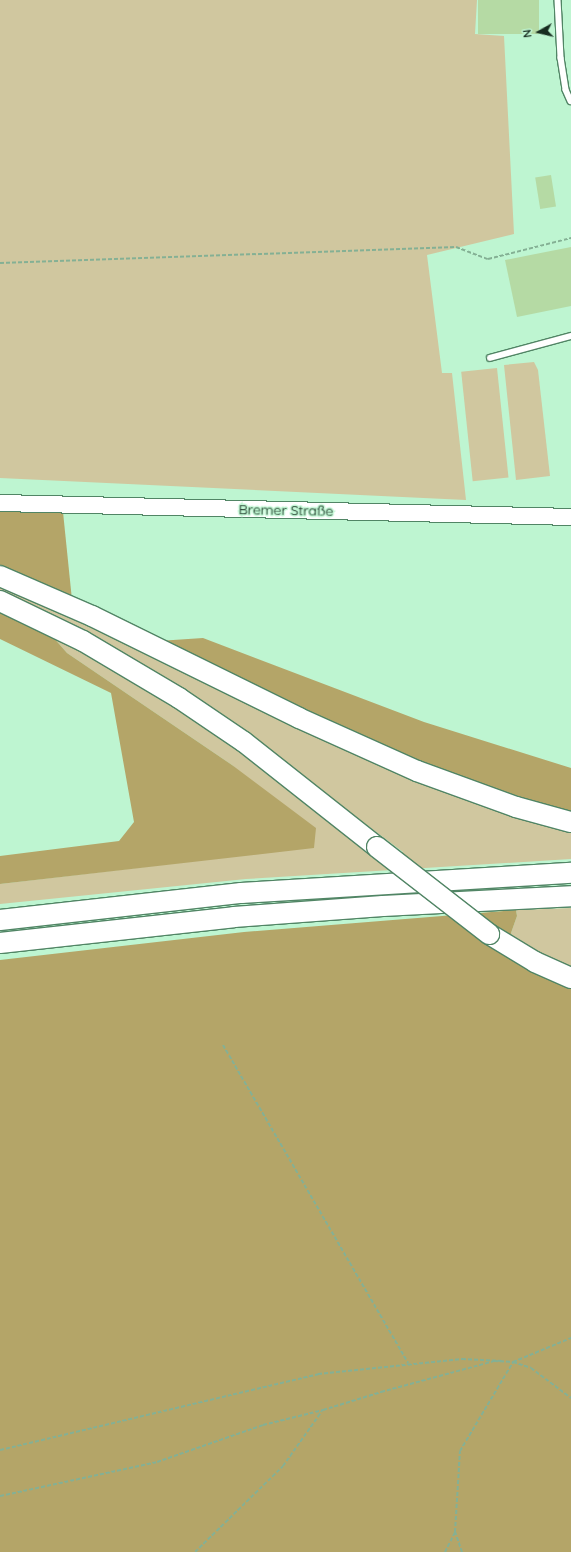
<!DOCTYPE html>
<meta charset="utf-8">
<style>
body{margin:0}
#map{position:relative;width:571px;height:1552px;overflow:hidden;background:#bef5d1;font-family:Quicksand,sans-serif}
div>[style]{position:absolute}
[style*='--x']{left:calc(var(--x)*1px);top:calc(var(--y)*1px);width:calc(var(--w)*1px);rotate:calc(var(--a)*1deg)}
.green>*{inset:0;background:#d0c79f;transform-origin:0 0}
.forest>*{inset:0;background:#b4a568}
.building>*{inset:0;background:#b5daa4;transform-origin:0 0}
.path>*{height:2px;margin-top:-1px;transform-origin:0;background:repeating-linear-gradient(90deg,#84b094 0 4px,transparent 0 6px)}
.roads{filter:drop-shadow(1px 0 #518565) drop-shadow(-1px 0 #518565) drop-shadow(0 1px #518565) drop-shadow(0 -1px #518565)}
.service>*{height:5.5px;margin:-2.75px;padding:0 2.75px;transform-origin:2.75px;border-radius:2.75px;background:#fff}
.secondary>*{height:16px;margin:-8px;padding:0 8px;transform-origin:8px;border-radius:8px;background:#fff}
.motorway>*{height:20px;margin:-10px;padding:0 10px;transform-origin:10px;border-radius:10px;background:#fff}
.bridges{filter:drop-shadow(1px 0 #518565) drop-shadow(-1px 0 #518565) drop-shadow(0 1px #518565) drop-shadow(0 -1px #518565)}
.motorway-bridge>*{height:20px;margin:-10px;padding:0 10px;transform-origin:10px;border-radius:10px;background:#fff}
span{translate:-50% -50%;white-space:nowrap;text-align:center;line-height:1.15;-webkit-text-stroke:3px #bef5d1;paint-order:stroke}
.street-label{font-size:14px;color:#172d20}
.north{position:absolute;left:519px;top:12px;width:40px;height:40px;-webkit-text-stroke:3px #bef5d1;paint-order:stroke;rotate:262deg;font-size:11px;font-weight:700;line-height:16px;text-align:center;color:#172d20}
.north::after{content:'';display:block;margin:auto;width:14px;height:18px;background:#172d20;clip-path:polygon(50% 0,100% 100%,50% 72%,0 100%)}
</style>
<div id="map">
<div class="green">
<i style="clip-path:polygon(0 0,477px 0,475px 34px,504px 36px,514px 234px,427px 255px,442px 373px,452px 373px,466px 500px,0 478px)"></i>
<i style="clip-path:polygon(534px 362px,538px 370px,550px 476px,516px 480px,504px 365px)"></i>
<i style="left:497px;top:368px;width:110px;height:36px;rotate:84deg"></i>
<i style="clip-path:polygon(0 584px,571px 831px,571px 859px,246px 879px,0 904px,0 884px,314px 847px,232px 765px,67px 653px,53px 637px,105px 662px,178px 707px,245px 752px,376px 857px,403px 852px,317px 788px,0 594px)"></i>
<i style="clip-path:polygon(571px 908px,571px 968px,513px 941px,511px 933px,517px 916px,516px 910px)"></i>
</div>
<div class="forest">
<i style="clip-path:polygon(0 510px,63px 512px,72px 600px,0 570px)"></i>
<i style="clip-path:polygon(0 611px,53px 637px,67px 653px,232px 765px,316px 828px,314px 848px,0 884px,0 856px,119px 841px,134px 822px,111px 693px,0 639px)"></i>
<i style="clip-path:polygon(203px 638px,424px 722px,571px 768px,571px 813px,418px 764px,158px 641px)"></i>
<i style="clip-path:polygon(516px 910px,517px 916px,511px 933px,513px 941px,497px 926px,477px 938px,536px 973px,571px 986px,571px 1552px,0 1552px,0 960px,244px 932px)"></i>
</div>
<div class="building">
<i style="left:478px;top:0;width:61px;height:34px"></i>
<i style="left:551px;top:175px;width:32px;height:16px;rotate:81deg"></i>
<i style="clip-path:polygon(571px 247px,571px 306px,517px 317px,505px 260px)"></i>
</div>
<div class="path">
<i style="--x:0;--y:263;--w:456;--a:-2"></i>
<i style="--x:456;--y:247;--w:34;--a:21"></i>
<i style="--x:488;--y:259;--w:86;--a:-14.2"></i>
<i style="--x:223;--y:1045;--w:368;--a:59.8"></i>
<i style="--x:513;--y:1362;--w:19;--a:18"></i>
<i style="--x:531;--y:1368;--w:50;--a:36.9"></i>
<i style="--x:0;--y:1450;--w:327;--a:-13.4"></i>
<i style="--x:318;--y:1374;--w:145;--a:-5.9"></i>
<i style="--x:462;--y:1359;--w:41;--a:2.8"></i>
<i style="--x:0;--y:1496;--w:161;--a:-12.2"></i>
<i style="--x:157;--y:1462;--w:112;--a:-19.2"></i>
<i style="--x:263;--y:1425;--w:62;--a:-14"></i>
<i style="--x:323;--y:1410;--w:61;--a:-17.2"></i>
<i style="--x:381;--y:1392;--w:117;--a:-15.3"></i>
<i style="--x:494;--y:1361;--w:19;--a:3"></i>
<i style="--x:513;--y:1362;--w:63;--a:-22.5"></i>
<i style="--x:195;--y:1552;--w:123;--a:-44.3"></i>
<i style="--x:283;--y:1466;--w:67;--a:-54.7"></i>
<i style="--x:445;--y:1552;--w:22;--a:-63"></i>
<i style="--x:462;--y:1552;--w:21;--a:-109"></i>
<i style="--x:455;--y:1532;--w:81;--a:-86.5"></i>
<i style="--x:460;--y:1451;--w:104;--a:-59.2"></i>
</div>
<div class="roads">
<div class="service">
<i style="--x:558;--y:0;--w:58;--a:87"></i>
<i style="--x:561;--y:58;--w:32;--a:81"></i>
<i style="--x:566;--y:90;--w:12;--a:66"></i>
<i style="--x:490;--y:358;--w:84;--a:-15.2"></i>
</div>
<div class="secondary">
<i style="--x:0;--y:503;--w:571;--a:1.4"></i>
</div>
<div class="motorway">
<i style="--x:0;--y:576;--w:100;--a:23.5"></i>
<i style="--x:92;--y:616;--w:231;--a:26.2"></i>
<i style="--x:299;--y:718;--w:129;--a:24.2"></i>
<i style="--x:417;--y:771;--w:105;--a:20"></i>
<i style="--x:516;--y:807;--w:57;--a:15.3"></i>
<i style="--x:0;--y:601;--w:92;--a:25.7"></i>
<i style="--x:83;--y:641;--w:112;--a:30.7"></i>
<i style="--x:179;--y:698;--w:78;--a:34.1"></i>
<i style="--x:244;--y:742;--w:169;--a:38.3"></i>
<i style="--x:0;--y:920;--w:243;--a:-6.4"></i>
<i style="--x:241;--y:893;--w:331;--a:-3.5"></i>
<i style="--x:489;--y:934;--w:54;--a:31.3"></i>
<i style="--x:535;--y:962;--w:39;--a:24"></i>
<i style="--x:0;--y:943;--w:235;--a:-6.3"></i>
<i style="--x:234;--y:917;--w:149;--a:-4.2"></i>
<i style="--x:383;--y:906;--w:188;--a:-3"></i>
</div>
</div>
<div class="bridges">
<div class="motorway-bridge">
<i style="--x:377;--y:847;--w:142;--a:37.8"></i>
</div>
</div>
<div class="street-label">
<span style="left:286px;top:510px;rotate:1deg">Bremer Straße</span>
</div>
<div class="north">N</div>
</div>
